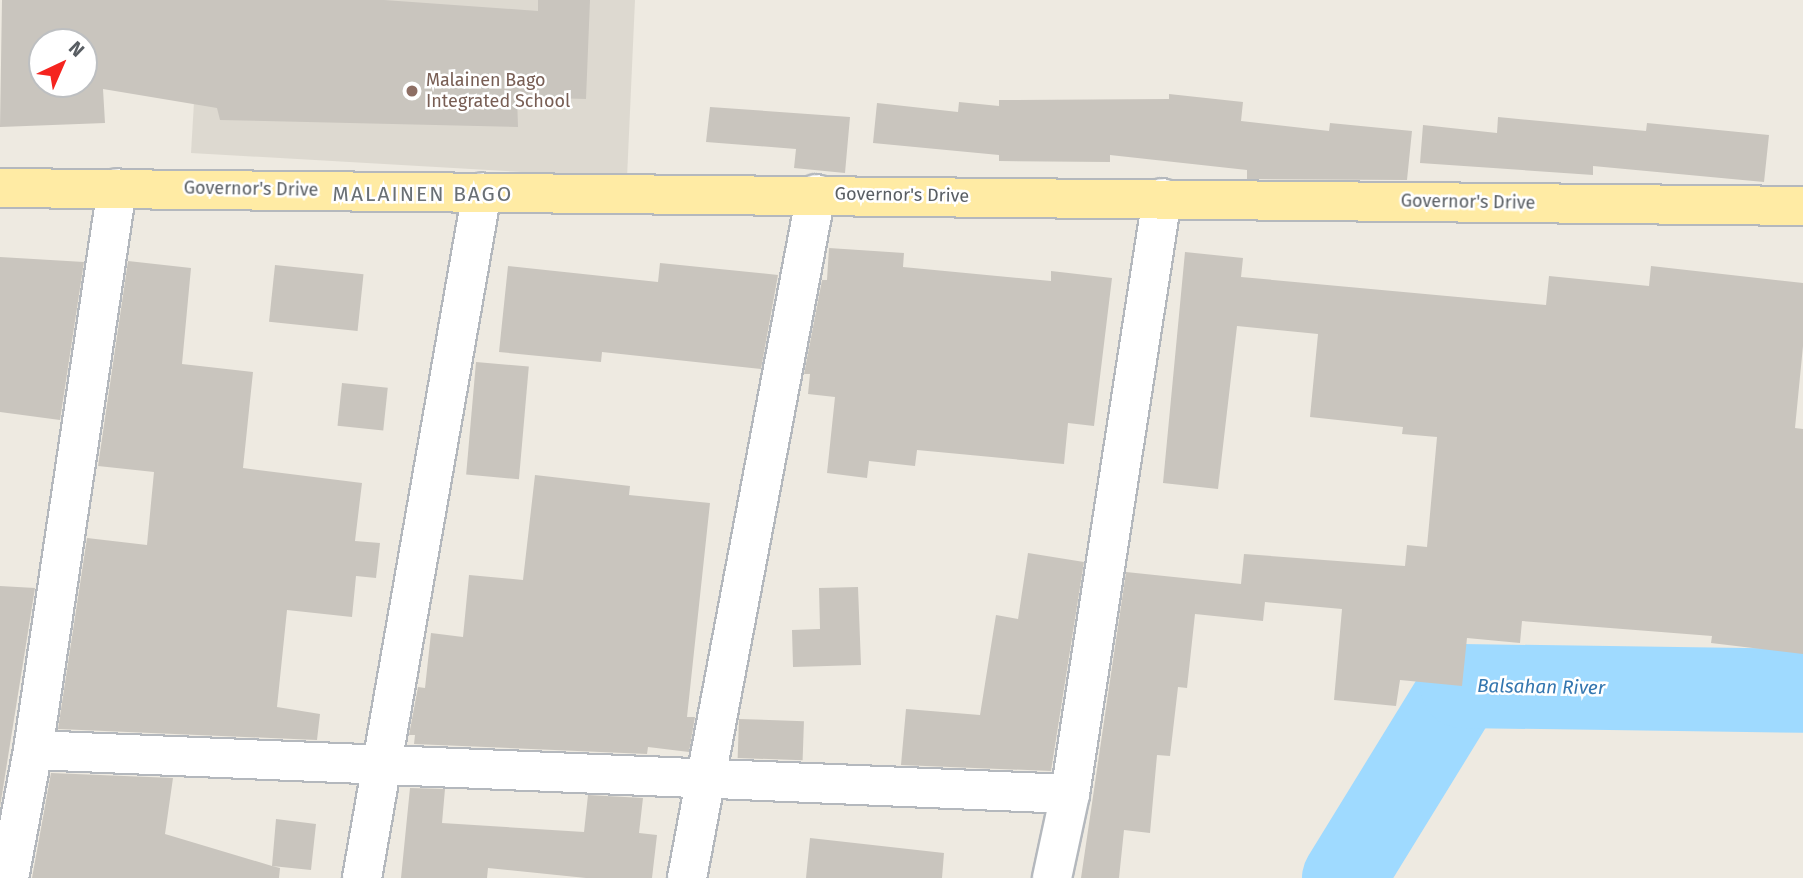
<!DOCTYPE html>
<style>
body{margin:0}
#map{position:relative;width:1803px;height:878px;overflow:hidden;background:#eeeae1;font-family:"Fira Sans",sans-serif}
div>[style]{position:absolute}
[style*='--x']{left:calc(var(--x)*1px);top:calc(var(--y)*1px);width:calc(var(--w)*1px);rotate:calc(var(--a)*1deg)}
.education>*{inset:0;background:#ddd9d0}
.river>*{height:84px;margin:-42px;padding:0 42px;transform-origin:42px;border-radius:42px;background:#9fdaff}
.building>*{inset:0;background:#c9c5be;transform-origin:0 0}
.roads{filter:drop-shadow(2px 0 #b4b8bd) drop-shadow(-2px 0 #b4b8bd) drop-shadow(0 2px #b4b8bd) drop-shadow(0 -2px #b4b8bd)}
.minor>*{height:38px;margin:-19px;padding:0 19px;transform-origin:19px;border-radius:19px;background:#fff}
.primary>*{height:38px;margin:-19px;padding:0 19px;transform-origin:19px;border-radius:19px;background:#ffeba4}
.dots>*{width:19px;height:19px;translate:-50% -50%;box-sizing:border-box;border:4px solid #fff;border-radius:50%}
span{translate:-50% -50%;white-space:nowrap;text-align:center;line-height:1.15;-webkit-text-stroke:5px #fff;paint-order:stroke}
.education-label{font-size:18px;color:#785e54}
.left{translate:0 -50%;text-align:left}
.street-label{font-size:18px;color:#595e63}
.water-label{font-size:19px;color:#3476af;font-style:italic}
.quarter-label{font-size:21px;color:#6a7075;letter-spacing:2px}
.north{position:absolute;left:28px;top:28px;width:70px;height:70px;box-sizing:border-box;background:#fff;border:2px solid #bdbfc1;border-radius:50%;rotate:44deg;font-size:19px;font-weight:700;line-height:28px;text-align:center;color:#595e63}
.north::after{content:'';display:block;margin:auto;width:24px;height:32px;background:#f5241f;clip-path:polygon(50% 0,100% 100%,50% 72%,0 100%)}
</style>
<div id="map">
<div class="education">
<i style="clip-path:polygon(200px 0,635px 0,627px 178px,191px 153px)"></i>
</div>
<div class="river">
<i style="--x:1344;--y:878;--w:225;--a:-58.4"></i>
<i style="--x:1462;--y:686;--w:341;--a:0.8"></i>
</div>
<div class="building">
<i style="clip-path:polygon(evenodd,2px 0,384px 0,538px 11px,538px 0,590px 0,586px 99px,517px 97px,518px 127px,220px 120px,217px 108px,103px 89px,105px 123px,0 127px,2px 0,42px 42px,84px 42px,84px 84px,42px 84px,42px 42px)"></i>
<i style="clip-path:polygon(1169px 94px,1243px 102px,1241px 121px,1329px 131px,1330px 123px,1412px 131px,1407px 180px,1247px 179px,1247px 170px,1110px 155px,1110px 162px,999px 161px,999px 155px,873px 143px,877px 103px,958px 112px,959px 102px,999px 106px,999px 100px,1169px 99px)"></i>
<i style="clip-path:polygon(710px 107px,850px 117px,845px 173px,794px 168px,796px 149px,706px 142px)"></i>
<i style="clip-path:polygon(1498px 117px,1646px 131px,1647px 123px,1769px 135px,1764px 182px,1593px 166px,1593px 175px,1420px 163px,1423px 125px,1497px 133px)"></i>
<i style="clip-path:polygon(829px 248px,904px 253px,903px 267px,1051px 281px,1051px 271px,1112px 278px,1094px 426px,1068px 423px,1064px 464px,917px 450px,915px 466px,869px 461px,867px 478px,827px 473px,835px 397px,808px 394px,810px 374px,804px 374px,822px 280px,827px 280px)"></i>
<i style="clip-path:polygon(1185px 252px,1243px 258px,1241px 277px,1546px 305px,1549px 276px,1649px 286px,1651px 266px,1803px 283px,1803px 346px,1795px 428px,1803px 429px,1803px 654px,1711px 643px,1712px 636px,1522px 621px,1520px 643px,1467px 638px,1462px 686px,1400px 680px,1396px 706px,1334px 700px,1342px 609px,1265px 602px,1263px 621px,1195px 614px,1187px 688px,1178px 687px,1170px 756px,1157px 755px,1150px 833px,1124px 830px,1119px 878px,1081px 878px,1126px 572px,1241px 584px,1244px 554px,1405px 566px,1407px 545px,1427px 547px,1437px 437px,1402px 434px,1403px 427px,1310px 417px,1318px 334px,1237px 326px,1218px 489px,1163px 483px)"></i>
<i style="clip-path:polygon(0 257px,84px 262px,60px 420px,0 412px)"></i>
<i style="clip-path:polygon(128px 261px,191px 268px,182px 364px,253px 372px,243px 468px,362px 483px,355px 541px,380px 543px,376px 578px,356px 576px,352px 617px,287px 610px,277px 707px,320px 714px,317px 740px,58px 729px,87px 538px,147px 545px,154px 472px,98px 466px)"></i>
<i style="clip-path:polygon(660px 263px,778px 275px,761px 369px,602px 352px,601px 362px,499px 352px,508px 266px,658px 282px)"></i>
<i style="left:275px;top:265px;width:89px;height:57px;rotate:6deg"></i>
<i style="left:476px;top:362px;width:53px;height:113px;rotate:5deg"></i>
<i style="left:342px;top:383px;width:46px;height:43px;rotate:6deg"></i>
<i style="clip-path:polygon(535px 475px,630px 486px,629px 495px,710px 503px,687px 717px,695px 717px,689px 752px,648px 747px,647px 754px,414px 744px,415px 735px,409px 735px,418px 687px,425px 688px,431px 633px,463px 637px,469px 575px,523px 580px)"></i>
<i style="clip-path:polygon(1028px 553px,1084px 562px,1051px 771px,901px 765px,906px 709px,980px 715px,996px 615px,1018px 619px)"></i>
<i style="clip-path:polygon(0 586px,35px 588px,0 807px)"></i>
<i style="clip-path:polygon(858px 587px,861px 665px,793px 667px,792px 630px,820px 629px,819px 588px)"></i>
<i style="left:739px;top:719px;width:65px;height:39px;rotate:2deg"></i>
<i style="clip-path:polygon(51px 773px,173px 778px,165px 834px,272px 866px,276px 819px,316px 824px,311px 870px,272px 866px,280px 868px,279px 878px,32px 878px)"></i>
<i style="clip-path:polygon(410px 788px,445px 789px,442px 823px,584px 832px,588px 795px,643px 798px,639px 833px,657px 835px,652px 878px,586px 878px,488px 868px,487px 878px,401px 878px)"></i>
<i style="clip-path:polygon(810px 838px,944px 853px,942px 878px,806px 878px)"></i>
</div>
<div class="roads">
<div class="minor">
<i style="--x:33;--y:750;--w:1038;--a:2.43"></i>
<i style="--x:9;--y:878;--w:130;--a:-79.4"></i>
<i style="--x:33;--y:750;--w:568;--a:-81.5"></i>
<i style="--x:362;--y:878;--w:696;--a:-80.08"></i>
<i style="--x:687;--y:878;--w:696;--a:-79.32"></i>
<i style="--x:1052;--y:878;--w:86;--a:-77.9"></i>
<i style="--x:1070;--y:794;--w:603;--a:-81.22"></i>
</div>
<div class="primary">
<i style="--x:0;--y:188;--w:1803;--a:0.57"></i>
</div>
</div>
<div class="dots">
<i style="left:412px;top:91px;background:#8d6e63"></i>
</div>
<div class="education-label">
<span class="left" style="left:426px;top:91px">Malainen Bago<br>Integrated School</span>
</div>
<div class="street-label">
<span style="left:251px;top:189px;rotate:1deg">Governor's Drive</span>
<span style="left:902px;top:195px;rotate:1deg">Governor's Drive</span>
<span style="left:1468px;top:202px;rotate:1deg">Governor's Drive</span>
</div>
<div class="water-label">
<span style="left:1541px;top:687px;rotate:1deg">Balsahan River</span>
</div>
<div class="quarter-label">
<span style="left:423px;top:194px">MALAINEN BAGO</span>
</div>
<div class="north">N</div>
</div>
